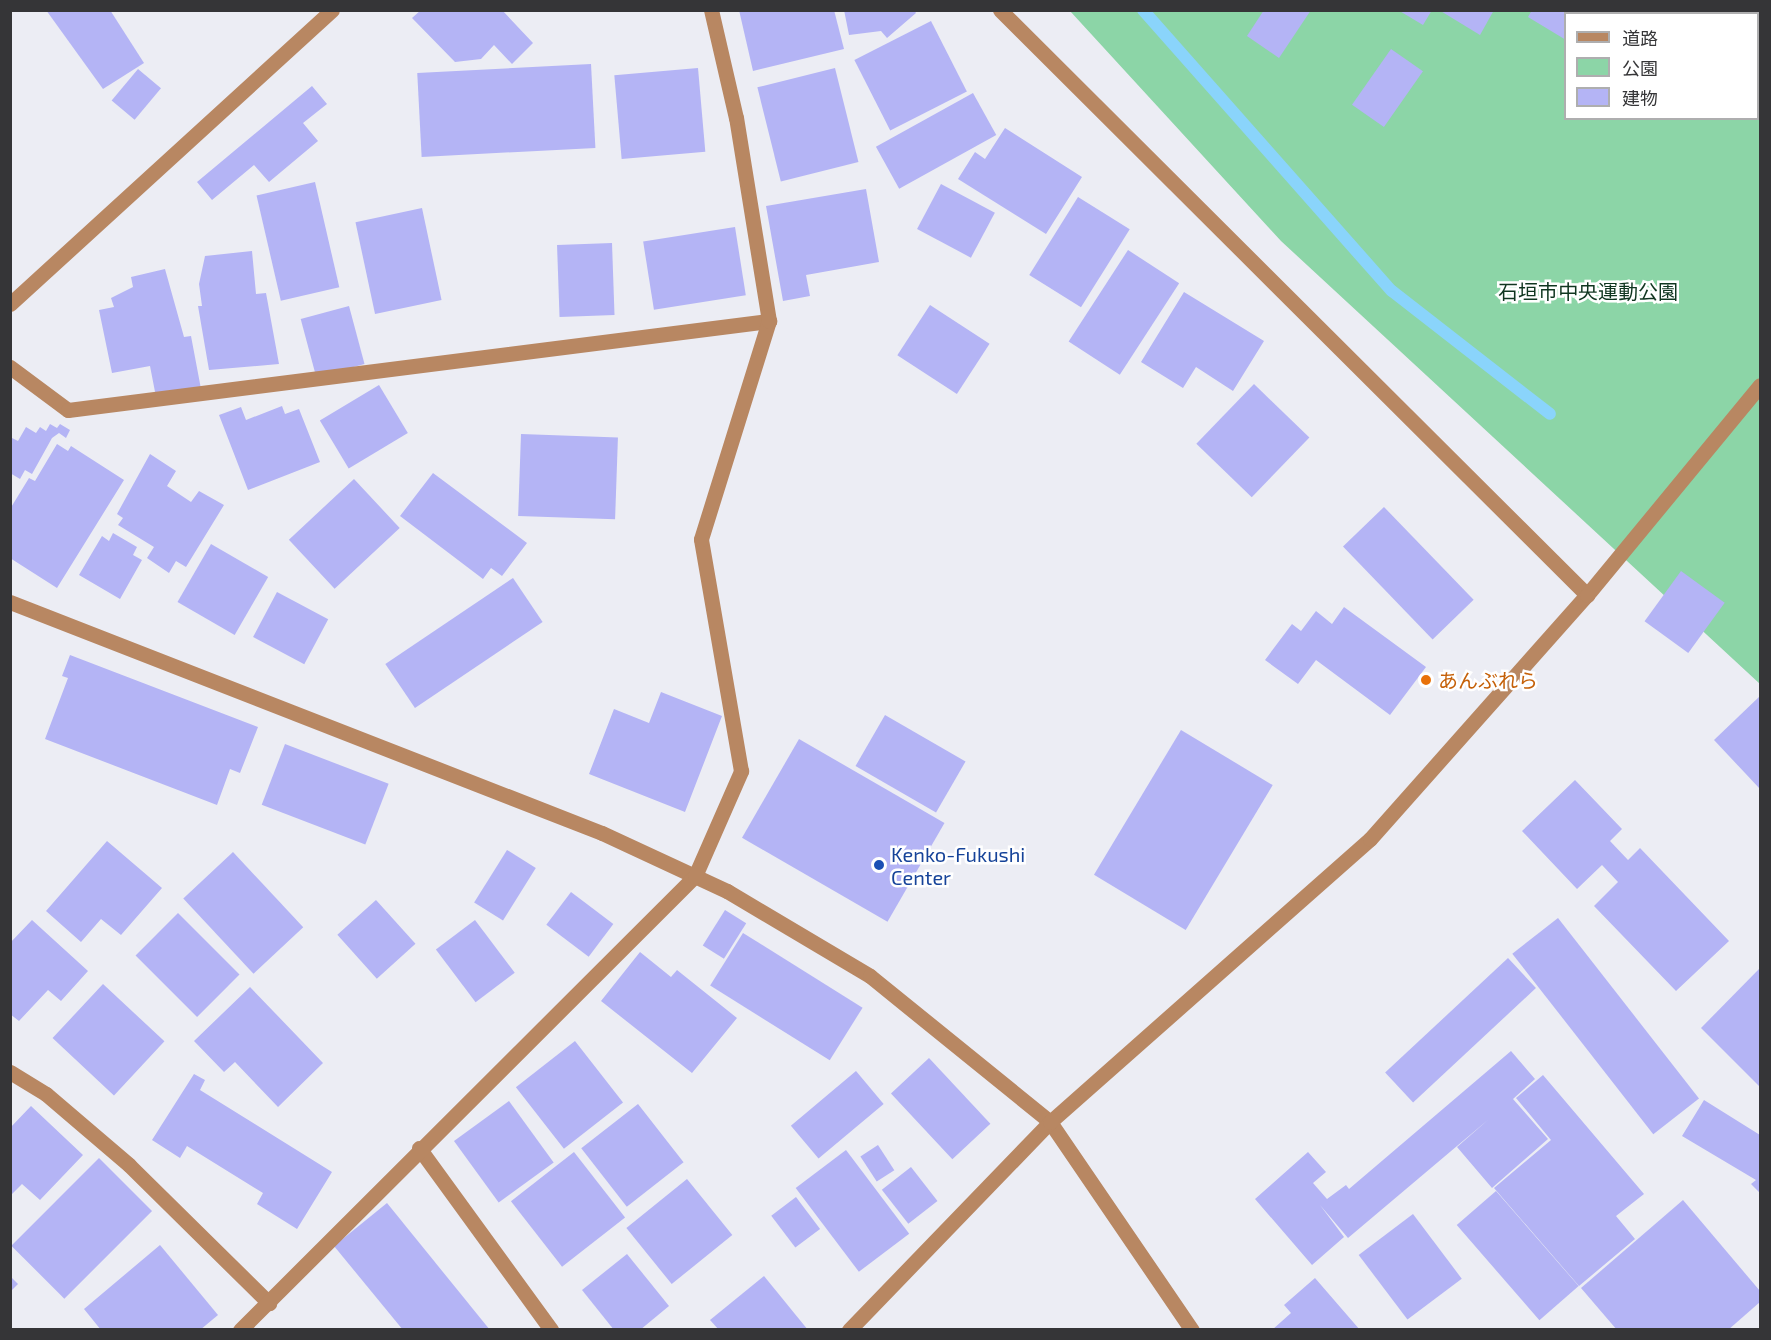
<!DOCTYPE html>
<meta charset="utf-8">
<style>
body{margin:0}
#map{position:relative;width:1771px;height:1340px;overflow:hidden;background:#ecedf4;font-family:"Exo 2","Noto Sans JP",sans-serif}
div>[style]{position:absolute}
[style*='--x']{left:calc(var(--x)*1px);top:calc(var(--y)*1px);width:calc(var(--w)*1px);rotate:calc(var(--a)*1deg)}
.green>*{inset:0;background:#8cd5a7}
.stream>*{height:12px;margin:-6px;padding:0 6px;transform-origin:6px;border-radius:6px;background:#8ad4fb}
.building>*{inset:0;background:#b4b4f5;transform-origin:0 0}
.minor>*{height:15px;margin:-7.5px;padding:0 7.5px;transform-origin:7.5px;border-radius:7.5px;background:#b88762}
.dots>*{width:16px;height:16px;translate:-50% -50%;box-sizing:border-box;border:3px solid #fff;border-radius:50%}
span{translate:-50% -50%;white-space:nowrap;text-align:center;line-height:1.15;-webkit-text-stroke:5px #fff;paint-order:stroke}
.park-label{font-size:20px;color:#103620}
.food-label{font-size:20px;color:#c56008}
.left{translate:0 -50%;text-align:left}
.transit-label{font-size:20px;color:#164399}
.frame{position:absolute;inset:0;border:12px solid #353537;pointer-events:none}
.legend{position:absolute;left:1564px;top:12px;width:195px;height:108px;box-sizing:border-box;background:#fff;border:2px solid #aeaeaf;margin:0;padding:8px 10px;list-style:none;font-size:18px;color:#353537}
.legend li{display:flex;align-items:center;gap:12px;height:30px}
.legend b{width:30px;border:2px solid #aeaeaf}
</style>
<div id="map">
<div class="green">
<i style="clip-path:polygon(evenodd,1070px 11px,1760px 11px,1760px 684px,1281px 241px,1070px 11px,1566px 14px,1758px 14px,1758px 118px,1566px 118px,1566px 14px)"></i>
</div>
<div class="stream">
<i style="--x:1143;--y:10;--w:375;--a:48.5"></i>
<i style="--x:1392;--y:291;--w:200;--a:37.9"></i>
</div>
<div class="building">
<i style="clip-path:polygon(46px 10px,110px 10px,144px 63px,103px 89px)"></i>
<i style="clip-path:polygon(421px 10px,502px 10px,533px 43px,512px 64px,494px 45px,481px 59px,455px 62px,412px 18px)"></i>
<i style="clip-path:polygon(739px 10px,834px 10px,844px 49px,753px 71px)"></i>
<i style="clip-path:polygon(844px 10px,914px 10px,916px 13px,887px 38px,881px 31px,849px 35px)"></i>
<i style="clip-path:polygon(1264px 10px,1311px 10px,1279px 58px,1247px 36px)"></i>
<i style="clip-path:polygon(1398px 10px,1432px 10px,1423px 25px)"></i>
<i style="clip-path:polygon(1439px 10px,1494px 10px,1480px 35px)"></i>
<i style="clip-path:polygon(1532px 10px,1718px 10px,1723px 14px,1566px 14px,1566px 40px,1528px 17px)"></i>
<i style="left:931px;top:21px;width:79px;height:86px;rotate:63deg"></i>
<i style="left:1391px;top:49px;width:39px;height:68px;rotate:35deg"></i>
<i style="left:591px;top:64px;width:84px;height:174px;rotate:87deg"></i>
<i style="left:698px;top:68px;width:84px;height:84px;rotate:85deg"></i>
<i style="left:835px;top:68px;width:97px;height:80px;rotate:76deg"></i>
<i style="left:138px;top:69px;width:30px;height:41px;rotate:40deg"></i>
<i style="clip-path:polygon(312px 86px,327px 104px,303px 123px,318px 141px,269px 182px,254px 165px,212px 200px,197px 182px)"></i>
<i style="left:973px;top:93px;width:48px;height:111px;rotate:61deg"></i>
<i style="clip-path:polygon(1005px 128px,1082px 177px,1046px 234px,958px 179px,975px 152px,985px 159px)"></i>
<i style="left:315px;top:182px;width:108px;height:60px;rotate:77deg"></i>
<i style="left:941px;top:184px;width:61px;height:51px;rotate:28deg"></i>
<i style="clip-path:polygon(866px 189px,879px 262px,806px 275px,810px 296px,783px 301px,766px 206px)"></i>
<i style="left:1078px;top:197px;width:61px;height:92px;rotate:32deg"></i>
<i style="left:422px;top:208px;width:94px;height:68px;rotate:78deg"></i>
<i style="left:735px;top:227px;width:69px;height:93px;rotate:81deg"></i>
<i style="left:612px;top:243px;width:72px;height:55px;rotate:88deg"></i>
<i style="left:1128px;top:250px;width:61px;height:109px;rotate:33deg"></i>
<i style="clip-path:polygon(252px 251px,256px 294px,266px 293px,279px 364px,209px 370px,198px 306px,202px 306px,199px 284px,205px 256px)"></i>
<i style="clip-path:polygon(165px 269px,184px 337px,191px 336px,201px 389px,156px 397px,150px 366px,112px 373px,99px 310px,114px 307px,111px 298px,133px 287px,131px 277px)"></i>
<i style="clip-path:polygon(1184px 292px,1264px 341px,1233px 391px,1196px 367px,1183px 388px,1141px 362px)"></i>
<i style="left:930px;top:305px;width:71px;height:60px;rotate:33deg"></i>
<i style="left:349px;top:306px;width:60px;height:50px;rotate:75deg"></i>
<i style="left:1254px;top:384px;width:77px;height:83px;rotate:44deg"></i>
<i style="left:379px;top:385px;width:56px;height:69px;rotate:59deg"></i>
<i style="clip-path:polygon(282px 406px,285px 414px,299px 409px,320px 462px,248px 490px,219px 415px,241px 407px,246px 420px)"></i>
<i style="clip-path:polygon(50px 424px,57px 428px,60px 424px,70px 430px,66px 438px,59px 433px,52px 438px,32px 474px,25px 470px,20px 479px,10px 473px,10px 437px,18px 441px,26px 427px,36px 433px,40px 427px,46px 431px)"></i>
<i style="left:521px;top:434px;width:97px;height:82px;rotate:2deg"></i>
<i style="clip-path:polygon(57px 444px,68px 451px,71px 446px,124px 480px,57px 588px,10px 558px,10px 509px,29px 478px,35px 481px)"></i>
<i style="clip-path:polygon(150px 454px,176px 471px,167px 486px,191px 502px,199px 491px,224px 505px,186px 567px,176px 561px,169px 573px,147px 558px,154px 547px,118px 525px,123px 518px,117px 514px)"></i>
<i style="clip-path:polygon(433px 473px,527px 543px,502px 576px,491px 568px,483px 579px,400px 516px)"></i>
<i style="left:354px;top:479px;width:67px;height:89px;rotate:47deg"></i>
<i style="left:1384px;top:507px;width:129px;height:57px;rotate:46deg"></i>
<i style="clip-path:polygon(113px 533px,137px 547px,133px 555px,142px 560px,120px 599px,79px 575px,102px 536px,109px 541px)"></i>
<i style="left:211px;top:544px;width:66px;height:67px;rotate:30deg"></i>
<i style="left:1681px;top:571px;width:54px;height:62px;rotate:36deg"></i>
<i style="left:513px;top:578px;width:53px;height:154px;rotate:56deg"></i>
<i style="left:277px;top:592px;width:58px;height:51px;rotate:28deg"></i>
<i style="clip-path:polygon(1344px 607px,1426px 667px,1390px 715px,1316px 660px,1298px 684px,1265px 660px,1292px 624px,1301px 631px,1316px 611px,1332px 624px)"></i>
<i style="clip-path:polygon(70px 655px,258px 727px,240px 773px,230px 769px,217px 805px,45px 739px,68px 678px,62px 676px)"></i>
<i style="clip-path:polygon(661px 692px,722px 716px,685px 812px,589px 774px,614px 709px,649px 723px)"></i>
<i style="clip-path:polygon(1760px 696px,1760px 789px,1714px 740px)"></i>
<i style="left:885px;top:715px;width:93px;height:59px;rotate:30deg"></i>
<i style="left:1181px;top:730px;width:107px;height:169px;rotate:31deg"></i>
<i style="left:799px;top:739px;width:168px;height:114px;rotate:30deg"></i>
<i style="left:285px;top:744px;width:111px;height:65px;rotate:21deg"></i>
<i style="clip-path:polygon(1575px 780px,1622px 829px,1610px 841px,1628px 860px,1640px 848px,1729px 941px,1676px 991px,1594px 906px,1618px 882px,1602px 865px,1577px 889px,1522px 831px)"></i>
<i style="clip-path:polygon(107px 841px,162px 888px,121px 935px,101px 919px,81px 942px,46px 911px)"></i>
<i style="left:507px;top:850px;width:34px;height:62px;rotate:32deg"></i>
<i style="left:233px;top:852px;width:103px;height:68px;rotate:47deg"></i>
<i style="left:571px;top:892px;width:53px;height:41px;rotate:37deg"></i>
<i style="left:376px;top:900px;width:59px;height:52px;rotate:48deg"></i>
<i style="left:725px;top:910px;width:25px;height:42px;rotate:32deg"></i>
<i style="left:178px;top:913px;width:87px;height:60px;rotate:45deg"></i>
<i style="left:1558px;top:918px;width:229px;height:58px;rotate:52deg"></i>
<i style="clip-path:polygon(32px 920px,88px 971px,61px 1001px,48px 990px,19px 1021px,10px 1014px,10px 943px)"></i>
<i style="left:475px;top:920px;width:66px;height:49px;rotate:53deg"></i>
<i style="left:743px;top:933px;width:141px;height:62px;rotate:32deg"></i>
<i style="clip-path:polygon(640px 952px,671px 977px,677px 970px,737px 1018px,692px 1073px,601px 1001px)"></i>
<i style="left:1508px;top:958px;width:41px;height:168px;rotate:47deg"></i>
<i style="clip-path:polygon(1760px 968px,1760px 1087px,1701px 1028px)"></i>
<i style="left:103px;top:984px;width:84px;height:74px;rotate:43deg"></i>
<i style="clip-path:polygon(250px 987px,323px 1063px,278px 1107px,235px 1062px,224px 1072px,194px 1041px)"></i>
<i style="left:575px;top:1041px;width:78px;height:75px;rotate:52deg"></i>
<i style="clip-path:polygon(1511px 1051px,1535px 1079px,1513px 1099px,1548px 1139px,1492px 1188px,1457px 1147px,1489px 1119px,1348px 1238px,1320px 1205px,1344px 1237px,1312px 1265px,1255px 1199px,1308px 1152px,1326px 1172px,1313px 1183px,1327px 1199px,1346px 1185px,1349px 1189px)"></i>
<i style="left:929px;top:1058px;width:90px;height:52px;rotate:47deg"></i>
<i style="left:856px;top:1071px;width:43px;height:85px;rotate:50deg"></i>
<i style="clip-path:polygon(194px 1074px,205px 1080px,200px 1090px,332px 1172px,297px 1229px,257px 1204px,263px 1193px,187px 1146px,180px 1158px,152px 1140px)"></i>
<i style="clip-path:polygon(1543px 1075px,1644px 1194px,1616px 1216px,1635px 1239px,1579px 1286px,1494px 1188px,1551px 1140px,1516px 1098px)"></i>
<i style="clip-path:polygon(1704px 1100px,1760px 1135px,1760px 1193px,1751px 1184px,1756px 1180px,1682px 1136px)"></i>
<i style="left:509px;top:1101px;width:76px;height:68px;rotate:54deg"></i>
<i style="left:638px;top:1104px;width:74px;height:72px;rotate:52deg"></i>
<i style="clip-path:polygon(31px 1106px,83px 1155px,40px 1200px,22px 1184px,10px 1196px,10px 1128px)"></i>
<i style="left:878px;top:1145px;width:30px;height:21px;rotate:57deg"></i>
<i style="left:846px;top:1150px;width:105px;height:63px;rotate:53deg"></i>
<i style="left:574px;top:1152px;width:83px;height:80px;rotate:52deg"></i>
<i style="left:99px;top:1158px;width:75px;height:124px;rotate:45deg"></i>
<i style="left:911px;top:1167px;width:43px;height:37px;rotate:52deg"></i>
<i style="left:687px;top:1179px;width:72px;height:78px;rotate:51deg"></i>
<i style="left:1496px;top:1191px;width:126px;height:52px;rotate:49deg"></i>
<i style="left:796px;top:1197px;width:40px;height:31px;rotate:53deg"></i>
<i style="clip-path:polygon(1683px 1200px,1760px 1291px,1760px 1302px,1728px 1330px,1617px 1330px,1581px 1288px)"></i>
<i style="clip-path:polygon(387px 1203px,490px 1330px,403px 1330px,334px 1246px)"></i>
<i style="left:1413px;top:1214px;width:81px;height:68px;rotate:53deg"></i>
<i style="clip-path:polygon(160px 1245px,218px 1315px,200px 1330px,101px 1330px,84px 1309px)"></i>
<i style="clip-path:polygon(627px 1254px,669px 1306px,640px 1330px,614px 1330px,582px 1290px)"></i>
<i style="clip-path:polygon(10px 1276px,18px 1284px,10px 1292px)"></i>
<i style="clip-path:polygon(764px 1276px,808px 1330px,719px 1330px,710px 1320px)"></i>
<i style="clip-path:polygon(1315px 1278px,1360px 1330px,1272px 1330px,1291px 1313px,1284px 1305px)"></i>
</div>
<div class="minor">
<i style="--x:1000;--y:10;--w:829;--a:44.9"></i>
<i style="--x:10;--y:304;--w:436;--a:-42.4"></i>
<i style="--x:10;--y:367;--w:72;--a:36.6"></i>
<i style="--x:68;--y:410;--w:707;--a:-7.24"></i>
<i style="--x:10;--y:602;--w:635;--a:21.32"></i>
<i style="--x:602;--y:833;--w:138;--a:24.9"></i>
<i style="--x:727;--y:891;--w:166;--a:30.7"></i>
<i style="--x:870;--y:976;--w:232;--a:39"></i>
<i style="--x:1050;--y:1122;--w:252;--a:55.7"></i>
<i style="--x:10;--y:1072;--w:42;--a:31.4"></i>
<i style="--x:46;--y:1094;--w:109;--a:40.5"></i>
<i style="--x:129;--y:1165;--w:197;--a:44.6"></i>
<i style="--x:419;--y:1148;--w:225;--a:54"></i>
<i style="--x:240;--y:1330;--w:643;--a:-44.94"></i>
<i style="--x:695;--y:876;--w:115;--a:-66.3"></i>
<i style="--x:741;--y:771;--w:235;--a:-99.8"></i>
<i style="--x:701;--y:539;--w:228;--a:-72.7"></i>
<i style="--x:769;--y:321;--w:206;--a:-99.2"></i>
<i style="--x:736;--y:118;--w:111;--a:-103"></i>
<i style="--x:849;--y:1330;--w:289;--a:-46"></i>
<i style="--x:1050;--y:1122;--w:427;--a:-41.5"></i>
<i style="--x:1370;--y:839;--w:327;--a:-48.4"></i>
<i style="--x:1587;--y:595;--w:272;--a:-50.5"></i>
</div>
<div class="dots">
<i style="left:1426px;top:680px;background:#e8710a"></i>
<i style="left:879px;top:865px;background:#1a4fb4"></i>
</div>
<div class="park-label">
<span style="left:1588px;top:291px">石垣市中央運動公園</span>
</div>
<div class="food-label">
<span class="left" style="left:1438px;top:680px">あんぶれら</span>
</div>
<div class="transit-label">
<span class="left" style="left:891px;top:866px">Kenko-Fukushi<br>Center</span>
</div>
<div class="frame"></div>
<ul class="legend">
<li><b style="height:8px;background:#b88762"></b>道路</li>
<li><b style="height:16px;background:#8cd5a7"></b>公園</li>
<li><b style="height:16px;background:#b4b4f5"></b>建物</li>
</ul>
</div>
